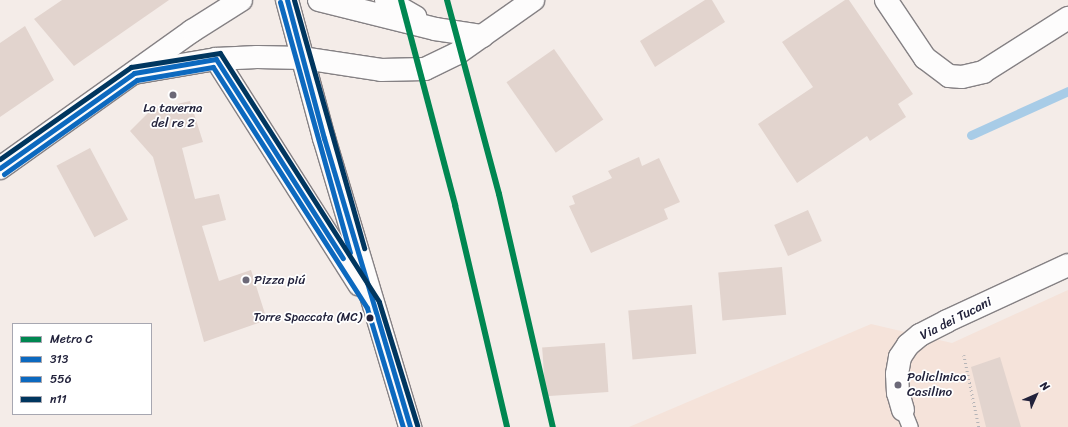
<!DOCTYPE html>
<meta charset="utf-8">
<style>
body{margin:0}
#map{position:relative;width:1068px;height:427px;overflow:hidden;background:#f4ece8;font-family:Sriracha,sans-serif}
div>[style]{position:absolute}
.built>*{inset:0;background:#f5e3da}
.stream>*{height:9px;margin:-4.5px;padding:0 4.5px;transform-origin:4.5px;border-radius:4.5px;background:#a8cce7}
.building>*{inset:0;background:#e2d4ce;transform-origin:0 0}
.path>*{height:2.5px;margin-top:-1.25px;transform-origin:0;background:repeating-linear-gradient(90deg,#b5b4b7 0 1px,transparent 0 4px)}
.roads{filter:drop-shadow(1px 0 #858184) drop-shadow(-1px 0 #858184) drop-shadow(0 1px #858184) drop-shadow(0 -1px #858184)}
.lane>*{height:15px;margin:-7.5px;padding:0 7.5px;transform-origin:7.5px;border-radius:7.5px;background:#fdfcfc}
.street>*{height:22px;margin:-11px;padding:0 11px;transform-origin:11px;border-radius:11px;background:#fdfcfc}
.secondary>*{height:22px;margin:-11px;padding:0 11px;transform-origin:11px;border-radius:11px;background:#fdfcfc}
.bus-1>*{height:5px;margin:-2.5px;padding:0 2.5px;transform-origin:2.5px;border-radius:2.5px;background:#0c69bf}
.bus-2>*{height:5px;margin:-2.5px;padding:0 2.5px;transform-origin:2.5px;border-radius:2.5px;background:#0c69bf}
.bus-3>*{height:5px;margin:-2.5px;padding:0 2.5px;transform-origin:2.5px;border-radius:2.5px;background:#00365f}
.metro-1>*{height:6px;margin:-3px;padding:0 3px;transform-origin:3px;border-radius:3px;background:#008751}
.dots>*{width:11px;height:11px;translate:-50% -50%;box-sizing:border-box;border:2px solid #fff;border-radius:50%}
span{translate:-50% -50%;white-space:nowrap;text-align:center;line-height:1.15;-webkit-text-stroke:3.5px #fff;paint-order:stroke}
.bus-label{font-size:12px;color:#22223b}
.right{translate:-100% -50%;text-align:right}
.poi-label{font-size:13px;color:#22223b}
.left{translate:0 -50%;text-align:left}
.street-label{font-size:13px;color:#22223b}
.legend{position:absolute;left:12px;top:323px;width:140px;height:92px;box-sizing:border-box;background:#fff;border:1px solid #a7a7b1;margin:0;padding:5px 7px;list-style:none;font-size:12px;color:#22223b}
.legend li{display:flex;align-items:center;gap:8px;height:20px}
.legend b{width:20px;border:1px solid #a7a7b1}
.north{position:absolute;left:1016px;top:375px;width:40px;height:40px;-webkit-text-stroke:3px #fff;paint-order:stroke;rotate:45deg;font-size:11px;font-weight:700;line-height:16px;text-align:center;color:#22223b}
.north::after{content:'';display:block;margin:auto;width:14px;height:18px;background:#22223b;clip-path:polygon(50% 0,100% 100%,50% 72%,0 100%)}
</style>
<div id="map">
<div class="built">
<div style="clip-path:polygon(1068px 290px,1068px 427px,629px 427px,871px 324px,952px 343px)"></div>
</div>
<div class="stream">
<div style="left:971px;top:135px;width:107px;rotate:-24.4deg"></div>
</div>
<div class="building">
<div style="clip-path:polygon(62px 0,169px 0,74px 66px,34px 19px)"></div>
<div style="clip-path:polygon(705px 0,712px 0,725px 22px,655px 67px,640px 41px)"></div>
<div style="clip-path:polygon(845px 0,849px 0,913px 94px,898px 104px,906px 117px,870px 141px,867px 136px,797px 183px,758px 124px,813px 87px,782px 42px)"></div>
<div style="clip-path:polygon(25px 26px,54px 80px,0 117px,0 43px)"></div>
<div style="left:554px;top:49px;width:86px;height:58px;rotate:55deg"></div>
<div style="clip-path:polygon(190px 101px,203px 142px,182px 148px,195px 199px,219px 194px,226px 220px,202px 226px,219px 281px,251px 270px,267px 320px,204px 342px,153px 157px,130px 131px,151px 110px)"></div>
<div style="left:90px;top:148px;width:81px;height:38px;rotate:62deg"></div>
<div style="clip-path:polygon(639px 157px,642px 166px,659px 158px,680px 202px,664px 209px,668px 219px,591px 253px,569px 206px,575px 204px,572px 196px,612px 178px,608px 171px)"></div>
<div style="left:808px;top:210px;width:34px;height:37px;rotate:66deg"></div>
<div style="left:782px;top:267px;width:48px;height:64px;rotate:85deg"></div>
<div style="left:692px;top:305px;width:49px;height:64px;rotate:85deg"></div>
<div style="left:605px;top:343px;width:49px;height:63px;rotate:86deg"></div>
<div style="clip-path:polygon(1000px 357px,1021px 427px,986px 427px,971px 367px)"></div>
</div>
<div class="path">
<div style="left:964px;top:355px;width:74px;rotate:78.2deg"></div>
</div>
<div class="roads">
<div class="lane">
<div style="left:903px;top:410px;width:18px;rotate:68deg"></div>
</div>
<div class="street">
<div style="left:886px;top:0;width:70px;rotate:56.1deg"></div>
<div style="left:925px;top:58px;width:30px;rotate:37deg"></div>
<div style="left:949px;top:76px;width:13px;rotate:4deg"></div>
<div style="left:962px;top:77px;width:22px;rotate:-13deg"></div>
<div style="left:983px;top:72px;width:101px;rotate:-32.4deg"></div>
<div style="left:903px;top:410px;width:18px;rotate:-106deg"></div>
<div style="left:898px;top:393px;width:19px;rotate:-93deg"></div>
<div style="left:897px;top:374px;width:17px;rotate:-80deg"></div>
<div style="left:900px;top:357px;width:14px;rotate:-56deg"></div>
<div style="left:908px;top:345px;width:16px;rotate:-40deg"></div>
<div style="left:920px;top:335px;width:30px;rotate:-27deg"></div>
<div style="left:947px;top:321px;width:133px;rotate:-24.8deg"></div>
</div>
<div class="secondary">
<div style="left:287px;top:0;width:143px;rotate:75deg"></div>
<div style="left:324px;top:138px;width:302px;rotate:73.4deg"></div>
<div style="left:319px;top:0;width:120px;rotate:14deg"></div>
<div style="left:435px;top:29px;width:48px;rotate:8.5deg"></div>
<div style="left:386px;top:0;width:34px;rotate:30deg"></div>
<div style="left:216px;top:59px;width:267px;rotate:57.6deg"></div>
<div style="left:134px;top:73px;width:83px;rotate:-9.7deg"></div>
<div style="left:216px;top:59px;width:41px;rotate:-2.8deg"></div>
<div style="left:257px;top:57px;width:46px;rotate:1.2deg"></div>
<div style="left:303px;top:58px;width:79px;rotate:8.7deg"></div>
<div style="left:381px;top:70px;width:44px;rotate:-1.3deg"></div>
<div style="left:425px;top:69px;width:37px;rotate:-26deg"></div>
<div style="left:458px;top:53px;width:92px;rotate:-35.2deg"></div>
<div style="left:0;top:168px;width:236px;rotate:-35.5deg"></div>
<div style="left:192px;top:31px;width:58px;rotate:-32.3deg"></div>
</div>
</div>
<div class="bus-1">
<div style="left:287px;top:0;width:143px;rotate:75deg"></div>
<div style="left:324px;top:138px;width:302px;rotate:73.4deg"></div>
<div style="left:216px;top:59px;width:236px;rotate:57.5deg"></div>
<div style="left:0;top:168px;width:164px;rotate:-35.3deg"></div>
<div style="left:134px;top:73px;width:83px;rotate:-9.7deg"></div>
</div>
<div class="bus-2">
<div style="left:280px;top:2px;width:260px;rotate:74.4deg"></div>
<div style="left:4px;top:174px;width:163px;rotate:-35.3deg"></div>
<div style="left:137px;top:80px;width:77px;rotate:-9.7deg"></div>
<div style="left:213px;top:67px;width:286px;rotate:57.4deg"></div>
<div style="left:367px;top:308px;width:124px;rotate:73.2deg"></div>
</div>
<div class="bus-3">
<div style="left:294px;top:0;width:258px;rotate:74.2deg"></div>
<div style="left:0;top:159px;width:160px;rotate:-35.1deg"></div>
<div style="left:131px;top:67px;width:90px;rotate:-8.9deg"></div>
<div style="left:220px;top:53px;width:295px;rotate:57.4deg"></div>
<div style="left:379px;top:302px;width:129px;rotate:72.8deg"></div>
</div>
<div class="metro-1">
<div style="left:401px;top:0;width:212px;rotate:75.2deg"></div>
<div style="left:455px;top:205px;width:228px;rotate:76.8deg"></div>
<div style="left:447px;top:0;width:201px;rotate:75deg"></div>
<div style="left:499px;top:194px;width:239px;rotate:77deg"></div>
</div>
<div class="dots">
<div style="left:173px;top:95px;background:#6c6978"></div>
<div style="left:246px;top:280px;background:#6c6978"></div>
<div style="left:370px;top:318px;background:#22223b"></div>
<div style="left:898px;top:385px;background:#6c6978"></div>
</div>
<div class="bus-label">
<span class="right" style="left:362px;top:318px">Torre Spaccata (MC)</span>
</div>
<div class="poi-label">
<span style="left:173px;top:116px">La taverna<br>del re 2</span>
<span class="left" style="left:254px;top:280px">Pizza piú</span>
<span class="left" style="left:907px;top:385px">Policlinico<br>Casilino</span>
</div>
<div class="street-label">
<span style="left:956px;top:319px;rotate:-27deg">Via dei Tucani</span>
</div>
<ul class="legend">
<li><b style="height:5px;background:#008751"></b>Metro C</li>
<li><b style="height:5px;background:#0c69bf"></b>313</li>
<li><b style="height:5px;background:#0c69bf"></b>556</li>
<li><b style="height:5px;background:#00365f"></b>n11</li>
</ul>
<div class="north">N</div>
</div>
